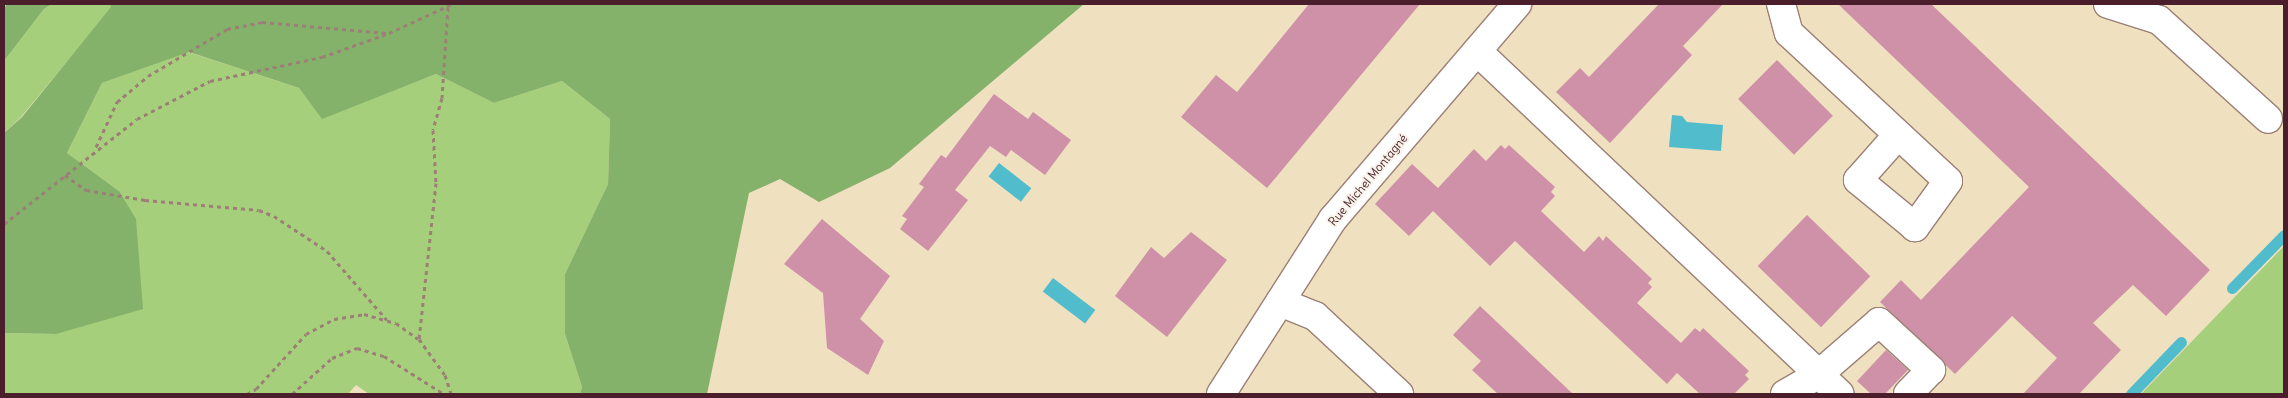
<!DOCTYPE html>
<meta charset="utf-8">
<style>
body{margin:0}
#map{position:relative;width:2288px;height:398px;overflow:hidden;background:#efe0c0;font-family:Delius,sans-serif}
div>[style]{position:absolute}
.green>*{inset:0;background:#a6cf7b}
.forest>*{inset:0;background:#84b26b}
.water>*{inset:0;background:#51bdcc;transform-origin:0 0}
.stream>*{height:11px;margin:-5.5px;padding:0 5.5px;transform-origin:5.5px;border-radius:5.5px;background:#51bdcc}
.building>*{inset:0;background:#ce91a8;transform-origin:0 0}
.path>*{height:3px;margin-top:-1.5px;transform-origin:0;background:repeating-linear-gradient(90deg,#9c8076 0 4px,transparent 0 8px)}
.roads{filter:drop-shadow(1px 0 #9c8076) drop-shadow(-1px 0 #9c8076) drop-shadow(0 1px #9c8076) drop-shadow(0 -1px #9c8076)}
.minor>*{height:28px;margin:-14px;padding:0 14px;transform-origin:14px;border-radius:14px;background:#fff}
span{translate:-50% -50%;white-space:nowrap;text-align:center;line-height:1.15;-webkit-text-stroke:4px #f7f3e8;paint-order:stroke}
.street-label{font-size:12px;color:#4a1f2b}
.frame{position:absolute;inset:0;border:5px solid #4a1f2b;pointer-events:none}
</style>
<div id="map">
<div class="green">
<div style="clip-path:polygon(52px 4px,110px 4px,112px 7px,21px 117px,4px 133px,4px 61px,44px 9px)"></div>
<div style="clip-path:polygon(188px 52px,299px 88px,322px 118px,436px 74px,494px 103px,562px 81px,610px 119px,608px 184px,565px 274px,565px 334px,582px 387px,580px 394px,369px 394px,356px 385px,348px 394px,4px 394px,4px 333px,56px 334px,119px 191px,67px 153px,102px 83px)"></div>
<div style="clip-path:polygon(2284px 246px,2284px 394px,2141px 394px)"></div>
</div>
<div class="forest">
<div style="clip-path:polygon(7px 4px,52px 4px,44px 9px,4px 61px,4px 8px)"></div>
<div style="clip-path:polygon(110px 4px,1084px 4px,890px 168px,819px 202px,780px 179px,749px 193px,707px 394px,580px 394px,582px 387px,565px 334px,565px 274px,608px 184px,610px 119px,562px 81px,494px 103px,436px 74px,322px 119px,299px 88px,189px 52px,102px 83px,67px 153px,119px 191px,136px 219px,143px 309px,56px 334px,4px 333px,4px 133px,22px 117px,111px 7px)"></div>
</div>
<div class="water">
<div style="clip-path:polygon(1672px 115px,1682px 116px,1687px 122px,1723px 125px,1721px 151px,1669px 147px)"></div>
<div style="left:999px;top:163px;width:41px;height:17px;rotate:38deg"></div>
<div style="left:1053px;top:278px;width:53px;height:17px;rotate:37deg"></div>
</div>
<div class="stream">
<div style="left:2232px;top:288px;width:74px;rotate:-45.5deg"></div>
<div style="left:2131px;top:394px;width:72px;rotate:-46.1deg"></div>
</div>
<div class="building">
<div style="clip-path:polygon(1309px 4px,1420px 4px,1267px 188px,1181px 117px,1216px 75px,1237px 92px)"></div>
<div style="clip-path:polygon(1659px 4px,1723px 4px,1683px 46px,1692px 55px,1610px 143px,1556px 92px,1580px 68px,1589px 77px)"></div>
<div style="clip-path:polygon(1838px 4px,1931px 4px,2210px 270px,2166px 316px,2133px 285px,2093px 323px,2121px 350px,2079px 394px,2023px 394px,2057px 358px,2012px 316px,1955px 374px,1880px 302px,1901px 280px,1921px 300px,2029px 187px)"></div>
<div style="left:1777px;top:60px;width:79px;height:55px;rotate:45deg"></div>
<div style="clip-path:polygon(994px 94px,1028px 119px,1033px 112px,1071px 140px,1045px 175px,1011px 150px,1006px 157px,990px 146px,955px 190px,968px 200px,928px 251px,900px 229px,907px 219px,902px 216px,924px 187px,919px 184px,941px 155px,946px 158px)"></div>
<div style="clip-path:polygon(1501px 145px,1505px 149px,1509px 145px,1555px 187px,1551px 192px,1555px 196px,1541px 211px,1584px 252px,1599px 236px,1603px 241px,1606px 236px,1652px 279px,1648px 283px,1652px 287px,1637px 303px,1681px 343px,1695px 328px,1700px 332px,1703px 328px,1749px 371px,1745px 375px,1749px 379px,1734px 394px,1700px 394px,1677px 373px,1667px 384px,1515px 241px,1490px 266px,1433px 211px,1409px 236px,1375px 204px,1412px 164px,1438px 188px,1474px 149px,1486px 161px)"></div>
<div style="left:1807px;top:215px;width:88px;height:71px;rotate:44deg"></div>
<div style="clip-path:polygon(822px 219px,890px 276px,860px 319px,884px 341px,868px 375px,827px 348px,823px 293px,784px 264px)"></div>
<div style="clip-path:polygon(1191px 232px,1227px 260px,1167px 337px,1115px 296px,1151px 247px,1164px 258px)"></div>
<div style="clip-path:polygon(1480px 306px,1573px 394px,1498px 394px,1472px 370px,1481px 361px,1453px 335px)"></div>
<div style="clip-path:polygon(1886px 350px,1908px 370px,1885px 394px,1871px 394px,1857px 381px)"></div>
</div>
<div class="path">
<div style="left:448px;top:7px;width:91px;rotate:93.8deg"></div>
<div style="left:442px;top:98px;width:33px;rotate:106deg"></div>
<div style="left:433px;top:130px;width:53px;rotate:86.8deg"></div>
<div style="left:436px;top:183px;width:157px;rotate:96.2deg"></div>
<div style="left:419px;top:339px;width:44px;rotate:54.2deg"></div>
<div style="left:445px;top:375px;width:20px;rotate:72deg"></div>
<div style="left:96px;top:147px;width:50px;rotate:-65deg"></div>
<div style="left:117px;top:102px;width:40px;rotate:-40deg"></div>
<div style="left:148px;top:76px;width:92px;rotate:-30.7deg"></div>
<div style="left:227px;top:29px;width:36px;rotate:-11deg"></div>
<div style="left:262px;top:22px;width:125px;rotate:5deg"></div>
<div style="left:65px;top:175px;width:26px;rotate:36deg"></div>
<div style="left:86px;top:190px;width:60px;rotate:9.6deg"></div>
<div style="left:145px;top:200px;width:114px;rotate:5deg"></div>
<div style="left:259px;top:210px;width:16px;rotate:22deg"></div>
<div style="left:274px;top:216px;width:64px;rotate:33.4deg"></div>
<div style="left:327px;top:251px;width:91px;rotate:49deg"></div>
<div style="left:4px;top:224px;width:169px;rotate:-38.3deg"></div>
<div style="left:137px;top:119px;width:82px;rotate:-27.5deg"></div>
<div style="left:210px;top:81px;width:115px;rotate:-12.1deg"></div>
<div style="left:322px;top:57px;width:71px;rotate:-19.7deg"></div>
<div style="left:389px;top:33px;width:69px;rotate:-24.7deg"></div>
<div style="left:247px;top:394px;width:10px;rotate:-29deg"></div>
<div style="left:256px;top:389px;width:74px;rotate:-47.7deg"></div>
<div style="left:306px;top:334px;width:32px;rotate:-28deg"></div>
<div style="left:334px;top:319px;width:30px;rotate:-9deg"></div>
<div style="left:364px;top:314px;width:33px;rotate:16deg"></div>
<div style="left:396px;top:323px;width:27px;rotate:36deg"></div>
<div style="left:292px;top:394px;width:54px;rotate:-42deg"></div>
<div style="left:332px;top:358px;width:27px;rotate:-22deg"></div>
<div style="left:357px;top:348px;width:28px;rotate:17deg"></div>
<div style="left:384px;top:356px;width:71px;rotate:32.3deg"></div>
</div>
<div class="roads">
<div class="minor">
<div style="left:1781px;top:4px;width:30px;rotate:75deg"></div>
<div style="left:1789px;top:33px;width:217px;rotate:42.9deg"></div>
<div style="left:1948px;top:181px;width:57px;rotate:125.7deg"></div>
<div style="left:1915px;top:227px;width:74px;rotate:-140.5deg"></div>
<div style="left:1858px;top:180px;width:59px;rotate:-48.4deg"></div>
<div style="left:2108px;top:4px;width:53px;rotate:17.4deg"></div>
<div style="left:2159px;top:20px;width:147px;rotate:42.2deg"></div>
<div style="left:1477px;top:51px;width:499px;rotate:43.4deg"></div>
<div style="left:1280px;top:302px;width:38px;rotate:22deg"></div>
<div style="left:1315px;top:316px;width:115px;rotate:42.9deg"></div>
<div style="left:1221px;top:394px;width:208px;rotate:-57.4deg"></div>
<div style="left:1333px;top:219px;width:283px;rotate:-49.4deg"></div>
<div style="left:1785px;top:394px;width:39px;rotate:-30deg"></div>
<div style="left:1819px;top:374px;width:79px;rotate:-40.9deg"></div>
<div style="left:1879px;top:322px;width:71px;rotate:42.7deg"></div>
<div style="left:1931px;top:370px;width:33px;rotate:134deg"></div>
</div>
</div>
<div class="street-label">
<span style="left:1368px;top:180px;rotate:-50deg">Rue Michel Montagné</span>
</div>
<div class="frame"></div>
</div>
